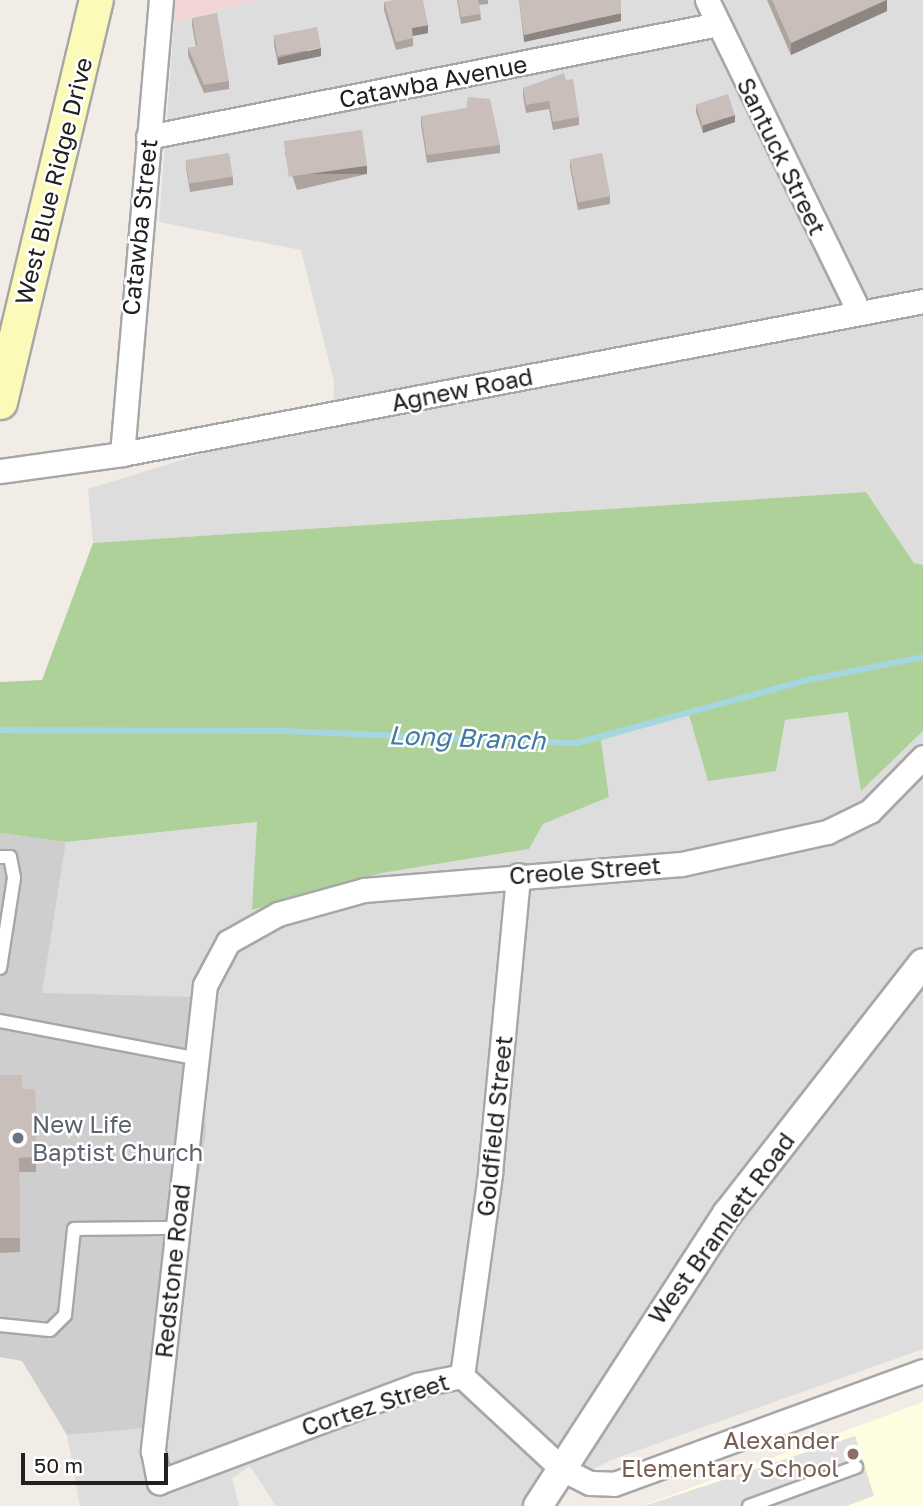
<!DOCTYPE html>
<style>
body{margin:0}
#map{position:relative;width:923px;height:1506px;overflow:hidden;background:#f1ece6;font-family:"Golos Text",sans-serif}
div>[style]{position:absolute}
.residential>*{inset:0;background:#dedddd}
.commercial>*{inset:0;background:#f2d4d6}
.education>*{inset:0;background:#fffde0}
.religious>*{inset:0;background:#cecece}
.forest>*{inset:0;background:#aed199}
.parking>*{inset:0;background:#e0e0e0}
.stream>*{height:6px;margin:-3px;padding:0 3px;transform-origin:3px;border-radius:3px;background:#a5d7e0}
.roads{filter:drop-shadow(2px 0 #a7a7a7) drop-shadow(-2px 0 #a7a7a7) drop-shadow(0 2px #a7a7a7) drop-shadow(0 -2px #a7a7a7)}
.service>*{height:12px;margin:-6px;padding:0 6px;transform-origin:6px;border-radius:6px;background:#fff}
.minor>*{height:23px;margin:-11.5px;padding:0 11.5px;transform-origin:11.5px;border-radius:11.5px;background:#fff}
.tertiary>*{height:28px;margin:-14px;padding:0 14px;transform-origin:14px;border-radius:14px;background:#fff}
.secondary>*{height:33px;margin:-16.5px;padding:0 16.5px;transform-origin:16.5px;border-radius:16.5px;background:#fcfab8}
.wall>*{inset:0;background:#ada39f}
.shaded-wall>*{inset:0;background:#8d8582;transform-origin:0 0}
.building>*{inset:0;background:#c9beb9;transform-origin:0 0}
.dots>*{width:19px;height:19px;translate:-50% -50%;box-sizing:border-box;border:4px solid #fff;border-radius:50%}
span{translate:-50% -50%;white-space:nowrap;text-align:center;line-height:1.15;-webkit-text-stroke:5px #fff;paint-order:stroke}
.street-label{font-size:24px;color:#202020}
.worship-label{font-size:24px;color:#5b616d}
.left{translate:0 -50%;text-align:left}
.education-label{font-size:24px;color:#785e54}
.right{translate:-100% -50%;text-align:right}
.water-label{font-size:26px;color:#427aa4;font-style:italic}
.scale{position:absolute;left:21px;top:1453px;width:147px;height:32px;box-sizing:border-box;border:4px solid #202020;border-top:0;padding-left:9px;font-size:21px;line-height:24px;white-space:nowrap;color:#202020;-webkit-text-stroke:5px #fff;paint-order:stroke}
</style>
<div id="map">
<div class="residential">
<div style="clip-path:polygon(258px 0,923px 0,923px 565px,914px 563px,866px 492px,93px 543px,88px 489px,333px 413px,334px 381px,301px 250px,159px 222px,174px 22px)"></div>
<div style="clip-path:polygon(849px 711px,861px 791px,923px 731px,923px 1349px,611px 1460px,523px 1506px,276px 1506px,250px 1466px,232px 1478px,239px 1506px,80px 1506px,67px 1435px,145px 1427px,42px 993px,66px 842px,257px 822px,253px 910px,382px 873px,529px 849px,543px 824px,609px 797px,601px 740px,690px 715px,708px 780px,785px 720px)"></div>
</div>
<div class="commercial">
<div style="clip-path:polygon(166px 0,258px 0,174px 22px)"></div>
</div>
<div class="education">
<div style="clip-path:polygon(923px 1402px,923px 1506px,642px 1506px)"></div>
</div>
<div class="religious">
<div style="clip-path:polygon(0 833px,66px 842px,42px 993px,195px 997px,206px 1132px,175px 1320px,145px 1428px,67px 1435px,22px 1361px,0 1357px)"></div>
</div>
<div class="forest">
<div style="clip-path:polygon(866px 492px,914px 563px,923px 565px,923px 731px,861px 791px,848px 712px,785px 720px,776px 771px,708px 781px,689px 715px,601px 740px,609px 797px,543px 824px,529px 849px,382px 873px,252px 910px,257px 822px,66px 842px,0 833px,0 682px,42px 680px,93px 543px)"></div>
</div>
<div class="parking">
<div style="clip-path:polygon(855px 1436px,874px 1496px,846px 1506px,644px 1506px)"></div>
</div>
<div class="stream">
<div style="left:0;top:730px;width:285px;rotate:0.2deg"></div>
<div style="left:285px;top:731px;width:292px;rotate:2.4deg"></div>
<div style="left:577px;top:743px;width:234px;rotate:-15.3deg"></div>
<div style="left:803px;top:681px;width:122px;rotate:-11.3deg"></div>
</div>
<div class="roads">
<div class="service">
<div style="left:0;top:857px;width:10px"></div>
<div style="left:10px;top:857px;width:21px;rotate:79deg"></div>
<div style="left:14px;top:878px;width:91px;rotate:98.8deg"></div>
<div style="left:0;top:1021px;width:203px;rotate:10.8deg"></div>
<div style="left:0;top:1325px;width:50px;rotate:5.7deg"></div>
<div style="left:50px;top:1330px;width:21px;rotate:-45deg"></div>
<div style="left:65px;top:1315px;width:86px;rotate:-84deg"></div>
<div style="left:74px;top:1229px;width:103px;rotate:-0.6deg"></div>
<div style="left:749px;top:1506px;width:114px;rotate:-20deg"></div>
</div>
<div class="minor">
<div style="left:707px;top:0;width:336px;rotate:64deg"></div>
<div style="left:854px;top:302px;width:11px;rotate:90deg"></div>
<div style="left:148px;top:137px;width:581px;rotate:-11.21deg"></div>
<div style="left:122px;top:454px;width:456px;rotate:-85.1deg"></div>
<div style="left:0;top:471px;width:123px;rotate:-7.9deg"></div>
<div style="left:122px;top:454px;width:815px;rotate:-10.81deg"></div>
<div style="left:923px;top:757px;width:76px;rotate:134.5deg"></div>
<div style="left:870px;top:811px;width:48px;rotate:154deg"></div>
<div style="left:827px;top:832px;width:149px;rotate:167.6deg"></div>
<div style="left:681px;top:864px;width:318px;rotate:175.3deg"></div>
<div style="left:364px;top:890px;width:89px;rotate:164.4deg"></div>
<div style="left:278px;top:914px;width:57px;rotate:150.8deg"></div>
<div style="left:228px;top:942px;width:49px;rotate:118.1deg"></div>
<div style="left:205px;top:985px;width:469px;rotate:96.4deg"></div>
<div style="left:153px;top:1451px;width:32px;rotate:79deg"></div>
<div style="left:159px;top:1482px;width:276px;rotate:-20.6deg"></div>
<div style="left:417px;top:1385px;width:46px;rotate:-11.3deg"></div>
<div style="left:462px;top:1376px;width:137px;rotate:42.9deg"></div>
<div style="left:562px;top:1469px;width:31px;rotate:27deg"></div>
<div style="left:590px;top:1483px;width:24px;rotate:2deg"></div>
<div style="left:614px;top:1484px;width:329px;rotate:-20.1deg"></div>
<div style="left:462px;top:1376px;width:205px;rotate:-82.1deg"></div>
<div style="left:490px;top:1173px;width:299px;rotate:-84.6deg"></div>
</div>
<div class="tertiary">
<div style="left:538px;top:1506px;width:348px;rotate:-57.1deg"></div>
<div style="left:727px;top:1214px;width:318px;rotate:-52deg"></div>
</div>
<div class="secondary">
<div style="left:0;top:402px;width:413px;rotate:-76.6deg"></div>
</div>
</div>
<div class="wall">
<div style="clip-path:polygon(457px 0,488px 0,488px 4px,479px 5px,481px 20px,461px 24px)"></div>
<div style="clip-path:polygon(519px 0,621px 21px,524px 42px)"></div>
<div style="clip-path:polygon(767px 0,887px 0,887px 11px,791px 55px)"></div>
<div style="clip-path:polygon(384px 2px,428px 33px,413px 36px,413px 46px,396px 50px,384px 10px)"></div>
<div style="clip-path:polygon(192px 18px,229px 81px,229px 89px,204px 93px,188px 56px,188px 48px,196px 47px,192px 25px)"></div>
<div style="clip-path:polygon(274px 37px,321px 56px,278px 65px,274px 44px)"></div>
<div style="clip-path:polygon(566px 80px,579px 117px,579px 125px,553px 130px,549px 109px,526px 113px,523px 96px,523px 88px)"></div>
<div style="clip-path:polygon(696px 105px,735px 122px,703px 133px,696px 112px)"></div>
<div style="clip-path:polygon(421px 116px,500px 145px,500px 153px,427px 163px,421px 124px)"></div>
<div style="clip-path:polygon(285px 147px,367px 174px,297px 190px,285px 154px)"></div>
<div style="clip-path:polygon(570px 159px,610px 196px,610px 204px,578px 210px,570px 167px)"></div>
<div style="clip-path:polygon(186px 160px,233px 177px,233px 185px,190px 192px,186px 168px)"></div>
<div style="clip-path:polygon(0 1075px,22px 1089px,35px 1089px,36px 1172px,19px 1172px,20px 1252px,0 1253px)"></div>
</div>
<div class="shaded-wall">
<div style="clip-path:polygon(887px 0,887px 11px,791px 55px,791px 43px)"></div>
<div style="clip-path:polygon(621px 13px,621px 21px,524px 42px,524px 35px)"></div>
<div style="clip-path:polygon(428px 25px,428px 33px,412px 36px,412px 28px)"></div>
<div style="clip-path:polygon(321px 48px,321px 56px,278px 65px,278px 58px)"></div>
<div style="clip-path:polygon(735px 115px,735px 122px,703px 133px,703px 125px)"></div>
<div style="left:367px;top:166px;width:8px;height:72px;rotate:90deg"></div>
</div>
<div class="building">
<div style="clip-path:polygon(394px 0,423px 0,428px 25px,412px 28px,413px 38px,396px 42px,384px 2px)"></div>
<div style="clip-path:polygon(458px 0,478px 0,481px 14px,461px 17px)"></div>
<div style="clip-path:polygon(519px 0,621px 0,621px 13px,524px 35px)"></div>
<div style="clip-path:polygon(772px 0,886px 0,791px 43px)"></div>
<div style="clip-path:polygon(217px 13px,229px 81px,204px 85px,188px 48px,197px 46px,192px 18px)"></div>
<div style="left:317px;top:27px;width:21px;height:44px;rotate:79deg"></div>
<div style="clip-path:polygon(564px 73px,566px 80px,573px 79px,579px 117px,553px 122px,549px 101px,526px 105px,523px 88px)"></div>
<div style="left:728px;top:94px;width:22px;height:34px;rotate:72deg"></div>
<div style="clip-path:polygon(468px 97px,490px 99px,500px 145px,427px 155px,421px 116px,466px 108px)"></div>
<div style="left:362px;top:130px;width:36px;height:79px;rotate:82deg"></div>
<div style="left:229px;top:153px;width:24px;height:44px;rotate:81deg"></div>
<div style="left:602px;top:153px;width:44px;height:33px;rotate:79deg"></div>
<div style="clip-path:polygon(0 1075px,22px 1075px,22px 1089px,35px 1089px,36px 1157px,19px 1158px,20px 1238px,0 1238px)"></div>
</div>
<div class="dots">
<div style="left:18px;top:1138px;background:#6b7280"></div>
<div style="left:853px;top:1454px;background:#8d6e63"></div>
</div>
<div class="street-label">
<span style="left:433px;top:81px;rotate:-11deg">Catawba Avenue</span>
<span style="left:782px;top:156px;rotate:64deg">Santuck Street</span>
<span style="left:53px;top:181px;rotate:-76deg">West Blue Ridge Drive</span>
<span style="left:139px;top:227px;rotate:-84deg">Catawba Street</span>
<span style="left:462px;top:389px;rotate:-11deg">Agnew Road</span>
<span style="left:585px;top:870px;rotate:-4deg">Creole Street</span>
<span style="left:494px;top:1126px;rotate:-84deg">Goldfield Street</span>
<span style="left:721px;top:1228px;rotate:-54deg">West Bramlett Road</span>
<span style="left:172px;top:1271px;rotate:-84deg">Redstone Road</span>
<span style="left:375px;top:1404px;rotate:-18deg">Cortez Street</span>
</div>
<div class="worship-label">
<span class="left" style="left:32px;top:1138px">New Life<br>Baptist Church</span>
</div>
<div class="education-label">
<span class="right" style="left:839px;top:1454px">Alexander<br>Elementary School</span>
</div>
<div class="water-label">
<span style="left:467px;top:738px;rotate:2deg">Long Branch</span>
</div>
<div class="scale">50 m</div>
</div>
